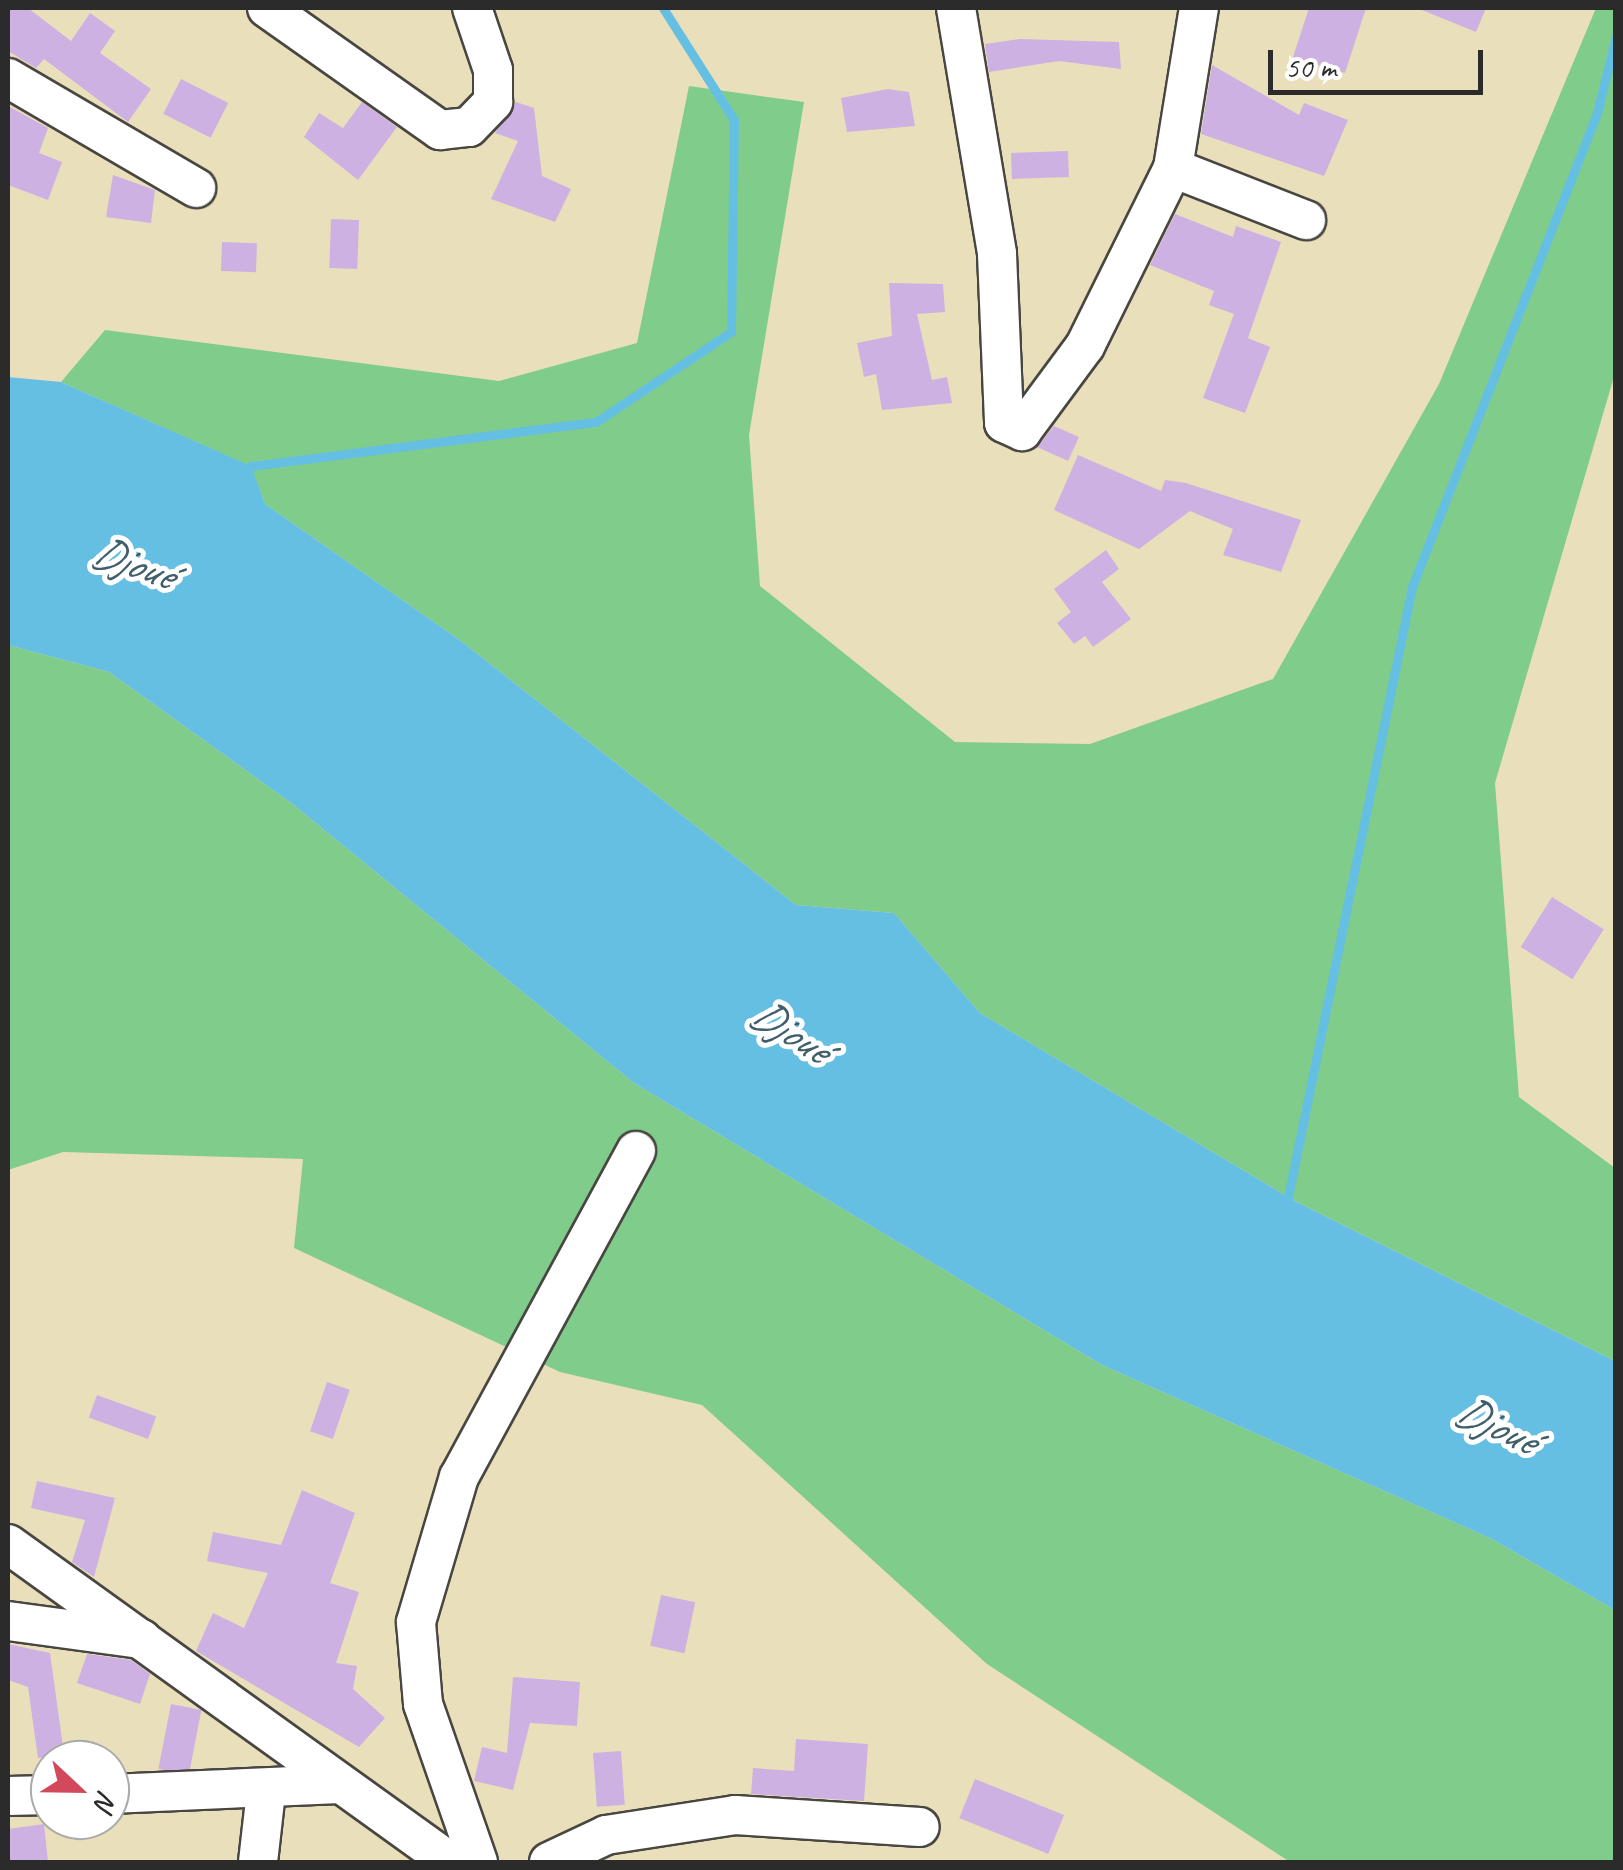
<!DOCTYPE html>
<meta charset="utf-8">
<style>
body{margin:0}
#map{position:relative;width:1623px;height:1870px;overflow:hidden;background:#eadfbb;font-family:Caveat,sans-serif}
div>[style]{position:absolute}
.green>*{inset:0;background:#80cc8b}
.water>*{inset:0;background:#65bfe3}
.stream>*{height:9px;margin:-4.5px;padding:0 4.5px;transform-origin:4.5px;border-radius:4.5px;background:#65bfe3}
.building>*{inset:0;background:#cdb1e2;transform-origin:0 0}
.roads{filter:drop-shadow(2px 0 #484641) drop-shadow(-2px 0 #484641) drop-shadow(0 2px #484641) drop-shadow(0 -2px #484641)}
.minor>*{height:38px;margin:-19px;padding:0 19px;transform-origin:19px;border-radius:19px;background:#fff}
span{translate:-50% -50%;white-space:nowrap;text-align:center;line-height:1.15;-webkit-text-stroke:10px #fff;paint-order:stroke}
.water-label{font-size:45px;color:#3f5f6b;font-style:italic}
.frame{position:absolute;inset:0;border:10px solid #2b2b2b;pointer-events:none}
.north{position:absolute;left:30px;top:1740px;width:100px;height:100px;box-sizing:border-box;background:#fff;border:2px solid #aaa;border-radius:50%;rotate:112deg;font-size:28px;font-weight:700;line-height:40px;text-align:center;color:#2b2b2b}
.north::after{content:'';display:block;margin:auto;width:35px;height:45px;background:#d1495b;clip-path:polygon(50% 0,100% 100%,50% 72%,0 100%)}
.scale{position:absolute;left:1268px;top:50px;width:215px;height:45px;box-sizing:border-box;border:5px solid #2b2b2b;border-top:0;padding-left:12px;font-size:30px;line-height:35px;white-space:nowrap;color:#2b2b2b;-webkit-text-stroke:8px #fff;paint-order:stroke}
</style>
<div id="map">
<div class="green">
<div style="clip-path:polygon(1596px 8px,1615px 8px,1615px 373px,1495px 783px,1519px 1097px,1615px 1168px,1615px 1361px,1293px 1200px,980px 1013px,894px 913px,796px 905px,461px 641px,265px 504px,250px 466px,61px 382px,105px 330px,499px 381px,637px 343px,689px 86px,804px 102px,749px 435px,760px 586px,955px 742px,1090px 744px,1273px 679px,1439px 384px)"></div>
<div style="clip-path:polygon(8px 645px,109px 672px,290px 802px,634px 1083px,1102px 1365px,1492px 1539px,1615px 1610px,1615px 1862px,1290px 1862px,987px 1664px,702px 1405px,560px 1372px,294px 1248px,303px 1159px,63px 1152px,8px 1170px)"></div>
</div>
<div class="water">
<div style="clip-path:polygon(8px 377px,61px 382px,251px 466px,265px 504px,461px 641px,796px 905px,894px 913px,980px 1013px,1293px 1200px,1615px 1361px,1615px 1610px,1492px 1539px,1102px 1365px,634px 1083px,290px 802px,109px 672px,8px 645px)"></div>
</div>
<div class="stream">
<div style="left:243px;top:476px;width:13px;rotate:-51deg"></div>
<div style="left:251px;top:466px;width:348px;rotate:-7.3deg"></div>
<div style="left:596px;top:422px;width:162px;rotate:-33.7deg"></div>
<div style="left:731px;top:332px;width:212px;rotate:-89.2deg"></div>
<div style="left:734px;top:120px;width:133px;rotate:-122.4deg"></div>
<div style="left:1286px;top:1207px;width:633px;rotate:-78.51deg"></div>
<div style="left:1412px;top:587px;width:509px;rotate:-68.68deg"></div>
<div style="left:1597px;top:113px;width:79px;rotate:-76.1deg"></div>
</div>
<div class="building">
<div style="clip-path:polygon(8px 8px,28px 8px,71px 41px,90px 13px,115px 31px,100px 53px,151px 89px,128px 122px,44px 59px,36px 68px,8px 51px)"></div>
<div style="clip-path:polygon(1309px 8px,1366px 8px,1345px 73px,1293px 57px)"></div>
<div style="clip-path:polygon(1417px 8px,1486px 8px,1476px 32px)"></div>
<div style="clip-path:polygon(1020px 39px,1119px 42px,1121px 69px,1059px 61px,989px 72px,985px 44px)"></div>
<div style="clip-path:polygon(1212px 65px,1299px 115px,1304px 103px,1348px 120px,1324px 176px,1201px 134px)"></div>
<div style="left:181px;top:79px;width:53px;height:39px;rotate:27deg"></div>
<div style="clip-path:polygon(888px 89px,909px 92px,915px 126px,847px 132px,841px 98px)"></div>
<div style="clip-path:polygon(362px 102px,397px 127px,358px 180px,304px 137px,319px 113px,343px 128px)"></div>
<div style="clip-path:polygon(516px 102px,534px 108px,542px 176px,571px 189px,555px 222px,491px 199px,518px 141px,495px 133px)"></div>
<div style="clip-path:polygon(8px 106px,48px 128px,39px 153px,62px 162px,48px 200px,8px 185px)"></div>
<div style="left:1068px;top:151px;width:26px;height:57px;rotate:88deg"></div>
<div style="clip-path:polygon(113px 175px,155px 190px,151px 223px,106px 217px)"></div>
<div style="clip-path:polygon(1175px 214px,1233px 237px,1236px 226px,1281px 242px,1248px 338px,1270px 347px,1245px 413px,1203px 398px,1234px 314px,1209px 305px,1214px 291px,1150px 265px)"></div>
<div style="left:331px;top:219px;width:28px;height:49px;rotate:2deg"></div>
<div style="left:222px;top:242px;width:35px;height:29px;rotate:2deg"></div>
<div style="clip-path:polygon(889px 283px,943px 284px,945px 312px,917px 314px,932px 380px,947px 377px,952px 403px,882px 410px,876px 374px,864px 377px,857px 343px,892px 336px)"></div>
<div style="clip-path:polygon(1054px 426px,1079px 437px,1068px 461px,1037px 447px)"></div>
<div style="clip-path:polygon(1078px 455px,1161px 491px,1165px 480px,1186px 483px,1301px 520px,1281px 572px,1223px 555px,1233px 529px,1190px 511px,1139px 549px,1054px 510px)"></div>
<div style="clip-path:polygon(1106px 550px,1119px 569px,1102px 582px,1131px 619px,1093px 647px,1085px 636px,1074px 644px,1057px 623px,1071px 612px,1054px 589px)"></div>
<div style="left:1552px;top:897px;width:61px;height:59px;rotate:32deg"></div>
<div style="left:327px;top:1382px;width:24px;height:52px;rotate:19deg"></div>
<div style="left:97px;top:1395px;width:63px;height:24px;rotate:20deg"></div>
<div style="clip-path:polygon(37px 1481px,115px 1498px,94px 1577px,72px 1562px,85px 1520px,31px 1508px)"></div>
<div style="clip-path:polygon(302px 1490px,355px 1513px,330px 1583px,359px 1592px,336px 1663px,357px 1666px,353px 1689px,385px 1718px,359px 1747px,196px 1651px,213px 1613px,244px 1628px,268px 1573px,207px 1561px,213px 1532px,281px 1545px)"></div>
<div style="left:661px;top:1595px;width:35px;height:52px;rotate:12deg"></div>
<div style="clip-path:polygon(8px 1644px,50px 1653px,64px 1754px,38px 1758px,28px 1687px,8px 1680px)"></div>
<div style="clip-path:polygon(87px 1654px,131px 1660px,150px 1674px,140px 1704px,77px 1683px)"></div>
<div style="clip-path:polygon(513px 1677px,580px 1682px,577px 1726px,530px 1723px,513px 1790px,474px 1781px,482px 1747px,507px 1753px)"></div>
<div style="left:171px;top:1704px;width:31px;height:66px;rotate:11deg"></div>
<div style="clip-path:polygon(796px 1739px,868px 1744px,864px 1801px,751px 1794px,753px 1768px,794px 1771px)"></div>
<div style="left:621px;top:1751px;width:54px;height:28px;rotate:86deg"></div>
<div style="left:975px;top:1779px;width:96px;height:42px;rotate:22deg"></div>
<div style="clip-path:polygon(44px 1824px,48px 1862px,8px 1862px,8px 1829px)"></div>
</div>
<div class="roads">
<div class="minor">
<div style="left:267px;top:8px;width:212px;rotate:35.2deg"></div>
<div style="left:440px;top:130px;width:29px;rotate:-6deg"></div>
<div style="left:469px;top:127px;width:35px;rotate:-46deg"></div>
<div style="left:493px;top:102px;width:32px;rotate:-90deg"></div>
<div style="left:493px;top:70px;width:65px;rotate:-108.7deg"></div>
<div style="left:956px;top:8px;width:249px;rotate:80.5deg"></div>
<div style="left:997px;top:254px;width:169px;rotate:87.6deg"></div>
<div style="left:1004px;top:423px;width:20px;rotate:24deg"></div>
<div style="left:1022px;top:431px;width:106px;rotate:-53.5deg"></div>
<div style="left:1085px;top:346px;width:199px;rotate:-63.7deg"></div>
<div style="left:1173px;top:168px;width:162px;rotate:-80.8deg"></div>
<div style="left:8px;top:78px;width:218px;rotate:30.3deg"></div>
<div style="left:1173px;top:168px;width:143px;rotate:21.4deg"></div>
<div style="left:8px;top:1544px;width:545px;rotate:35.73deg"></div>
<div style="left:8px;top:1621px;width:135px;rotate:7.7deg"></div>
<div style="left:110px;top:1794px;width:230px;rotate:-2.5deg"></div>
<div style="left:8px;top:1796px;width:42px;rotate:-1.4deg"></div>
<div style="left:258px;top:1862px;width:70px;rotate:-83.5deg"></div>
<div style="left:478px;top:1862px;width:167px;rotate:-109.2deg"></div>
<div style="left:423px;top:1704px;width:82px;rotate:-94.9deg"></div>
<div style="left:416px;top:1622px;width:151px;rotate:-73.5deg"></div>
<div style="left:459px;top:1477px;width:371px;rotate:-61.5deg"></div>
<div style="left:549px;top:1862px;width:63px;rotate:-25.3deg"></div>
<div style="left:606px;top:1835px;width:131px;rotate:-8.8deg"></div>
<div style="left:735px;top:1815px;width:185px;rotate:3.7deg"></div>
</div>
</div>
<div class="water-label">
<span style="left:133px;top:563px;rotate:19deg">Djoué</span>
<span style="left:790px;top:1031px;rotate:32deg">Djoué</span>
<span style="left:1496px;top:1425px;rotate:25deg">Djoué</span>
</div>
<div class="frame"></div>
<div class="north">N</div>
<div class="scale">50 m</div>
</div>
